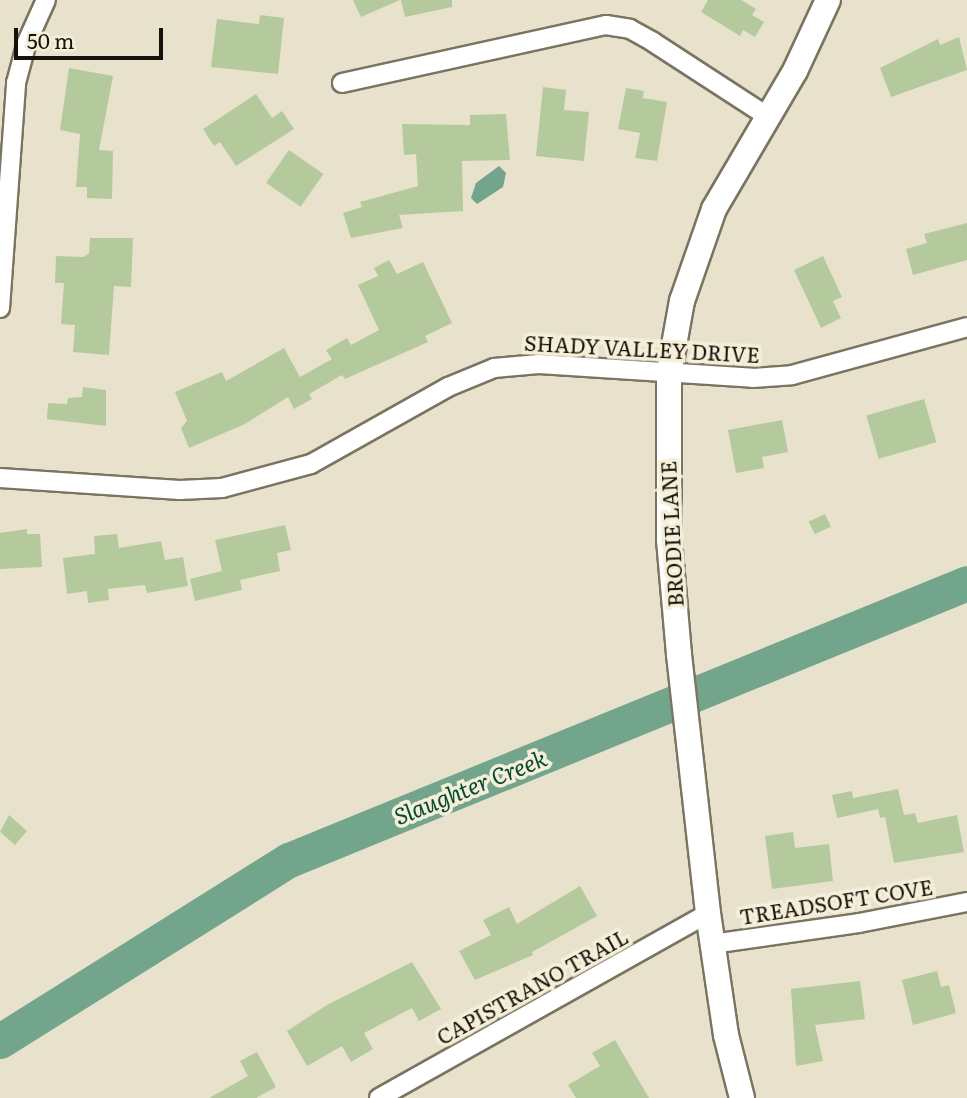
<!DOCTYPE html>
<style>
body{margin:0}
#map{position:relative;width:967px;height:1098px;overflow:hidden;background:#e8e2cd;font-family:Literata,serif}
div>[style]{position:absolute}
.water>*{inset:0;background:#72a58c}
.river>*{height:35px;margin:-17.5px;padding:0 17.5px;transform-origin:17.5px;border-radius:17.5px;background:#72a58c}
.building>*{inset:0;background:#b4ca9c;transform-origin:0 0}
.roads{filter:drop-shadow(2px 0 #7a7461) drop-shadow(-2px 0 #7a7461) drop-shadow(0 2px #7a7461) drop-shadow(0 -2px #7a7461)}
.street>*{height:18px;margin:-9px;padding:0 9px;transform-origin:9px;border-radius:9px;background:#fff}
.secondary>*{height:24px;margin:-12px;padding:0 12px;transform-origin:12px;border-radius:12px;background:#fff}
span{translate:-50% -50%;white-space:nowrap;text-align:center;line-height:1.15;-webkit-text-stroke:7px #f5efda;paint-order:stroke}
.street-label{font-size:21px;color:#14120a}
.water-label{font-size:23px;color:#034a31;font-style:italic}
.scale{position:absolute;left:14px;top:28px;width:149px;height:32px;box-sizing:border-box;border:4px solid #14120a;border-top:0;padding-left:9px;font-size:21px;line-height:24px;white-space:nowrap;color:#14120a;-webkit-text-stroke:5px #f5efda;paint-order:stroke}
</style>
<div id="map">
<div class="water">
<div style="clip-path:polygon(499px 166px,506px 173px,503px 187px,477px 204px,471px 198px,476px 183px)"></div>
</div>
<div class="river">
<div style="left:0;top:1041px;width:341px;rotate:-32.1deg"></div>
<div style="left:289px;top:860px;width:732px;rotate:-22.22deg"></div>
</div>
<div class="building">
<div style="clip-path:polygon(353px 0,400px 0,361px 17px)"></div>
<div style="clip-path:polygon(401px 0,452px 0,452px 7px,405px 17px)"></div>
<div style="clip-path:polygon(708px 0,741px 0,756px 9px,752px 15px,764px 22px,755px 37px,743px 30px,740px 36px,701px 12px)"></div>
<div style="clip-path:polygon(260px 15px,284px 18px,278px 74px,211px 67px,217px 19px,259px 24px)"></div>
<div style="clip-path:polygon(959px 37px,967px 70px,891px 97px,880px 68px,938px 39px,940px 45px)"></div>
<div style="clip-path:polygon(69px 68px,113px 76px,99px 150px,113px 151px,112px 199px,87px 198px,87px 187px,76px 187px,80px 134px,60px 130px)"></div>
<div style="clip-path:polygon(543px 87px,566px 90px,564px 110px,589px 112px,584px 161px,536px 156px)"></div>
<div style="clip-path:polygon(626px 88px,644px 91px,643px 98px,667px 102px,657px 161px,635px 158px,640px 133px,618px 129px)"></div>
<div style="clip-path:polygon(256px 94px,272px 118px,282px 111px,294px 129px,236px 166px,220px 142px,214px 146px,203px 129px)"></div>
<div style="clip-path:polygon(506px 114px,510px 160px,462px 161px,463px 211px,399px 215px,403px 228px,351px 238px,343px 213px,362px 207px,360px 202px,418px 186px,416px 154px,404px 155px,402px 124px,470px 125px,470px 115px)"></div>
<div style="left:289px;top:150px;width:42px;height:40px;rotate:35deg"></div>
<div style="clip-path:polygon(967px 223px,967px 260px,913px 275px,906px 249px,927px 243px,924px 234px)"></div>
<div style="clip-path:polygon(90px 238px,133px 238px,131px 287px,114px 286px,109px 355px,73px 352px,75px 325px,61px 324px,64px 283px,55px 283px,56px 256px,84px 257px,89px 253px)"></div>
<div style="clip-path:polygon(823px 256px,842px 297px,833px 301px,841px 318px,821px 328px,794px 270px)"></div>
<div style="clip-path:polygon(389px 260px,397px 274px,423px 262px,452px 323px,425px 336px,428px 342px,345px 379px,342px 375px,309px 394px,312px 399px,294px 409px,288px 397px,245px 424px,189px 448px,181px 428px,187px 421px,175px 392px,222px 372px,226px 381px,284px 348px,300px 377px,332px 359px,326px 350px,347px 338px,351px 345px,379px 330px,358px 285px,378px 276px,374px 268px)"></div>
<div style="clip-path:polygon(83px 387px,106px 390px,106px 426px,47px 419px,48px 403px,67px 404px,68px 398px,82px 397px)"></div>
<div style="left:924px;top:399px;width:45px;height:60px;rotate:74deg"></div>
<div style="clip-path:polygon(782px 420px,788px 452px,762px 457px,764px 468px,736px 473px,728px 430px)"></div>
<div style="left:825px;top:514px;width:14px;height:18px;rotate:65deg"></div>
<div style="clip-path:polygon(285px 525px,291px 550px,277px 553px,280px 571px,240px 580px,242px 590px,195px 601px,190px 579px,222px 571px,215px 540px)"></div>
<div style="clip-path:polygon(27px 529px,27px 534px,40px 534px,42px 567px,0 569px,0 533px)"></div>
<div style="clip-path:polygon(117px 534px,119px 548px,161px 541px,165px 560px,183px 557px,188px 586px,147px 593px,145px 585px,108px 589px,109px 600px,88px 603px,87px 591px,67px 594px,63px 558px,95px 554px,94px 536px)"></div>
<div style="clip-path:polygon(898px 789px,904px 815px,915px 813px,918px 823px,957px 815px,964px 852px,894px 863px,885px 817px,880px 818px,878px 809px,837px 818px,832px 795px,852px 791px,853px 798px)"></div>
<div style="clip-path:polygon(9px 815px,27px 831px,15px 845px,0 832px)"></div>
<div style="clip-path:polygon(793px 832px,795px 848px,829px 844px,833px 881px,772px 889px,765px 836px)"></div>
<div style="clip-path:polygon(580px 886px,597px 916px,532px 952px,533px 955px,475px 980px,459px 951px,491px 935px,483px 920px,509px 907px,517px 924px)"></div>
<div style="clip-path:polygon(412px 962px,441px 1009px,419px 1021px,412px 1008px,364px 1033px,373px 1049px,351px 1062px,342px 1046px,307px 1066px,287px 1031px,327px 1005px)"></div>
<div style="clip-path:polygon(937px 971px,941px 987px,949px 985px,956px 1013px,913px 1025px,902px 980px)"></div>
<div style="clip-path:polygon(860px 981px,865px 1019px,815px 1025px,823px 1061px,796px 1066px,791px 989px)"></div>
<div style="clip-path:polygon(615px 1040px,649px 1098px,576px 1098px,568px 1085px,600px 1066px,592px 1053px)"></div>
<div style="clip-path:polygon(257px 1052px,276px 1087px,256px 1098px,209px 1098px,248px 1076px,240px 1061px)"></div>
</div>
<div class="roads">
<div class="street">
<div style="left:342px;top:83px;width:270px;rotate:-12.4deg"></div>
<div style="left:606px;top:25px;width:24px;rotate:9deg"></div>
<div style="left:630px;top:29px;width:26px;rotate:29deg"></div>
<div style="left:653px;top:42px;width:136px;rotate:33deg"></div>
<div style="left:0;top:308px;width:226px;rotate:-85.9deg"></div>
<div style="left:16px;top:83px;width:42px;rotate:-75deg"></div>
<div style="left:27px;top:42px;width:46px;rotate:-65.7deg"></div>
<div style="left:0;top:478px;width:180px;rotate:3.8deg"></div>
<div style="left:180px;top:490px;width:42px;rotate:-2.7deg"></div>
<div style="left:222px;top:488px;width:92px;rotate:-15.1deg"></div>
<div style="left:311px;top:464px;width:157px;rotate:-29.3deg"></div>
<div style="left:448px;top:387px;width:50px;rotate:-22.4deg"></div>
<div style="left:494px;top:368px;width:45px;rotate:-5.1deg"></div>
<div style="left:539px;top:364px;width:214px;rotate:3.7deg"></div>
<div style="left:753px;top:378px;width:39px;rotate:-4deg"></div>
<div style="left:792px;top:375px;width:181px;rotate:-15.3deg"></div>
<div style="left:712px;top:944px;width:148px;rotate:-8.1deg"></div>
<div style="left:859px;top:923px;width:110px;rotate:-11deg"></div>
<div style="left:379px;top:1098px;width:377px;rotate:-29.3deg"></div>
</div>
<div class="secondary">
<div style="left:742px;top:1098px;width:65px;rotate:-104.3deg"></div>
<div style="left:726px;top:1035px;width:123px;rotate:-98.4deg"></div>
<div style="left:708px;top:913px;width:261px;rotate:-96.4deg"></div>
<div style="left:679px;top:654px;width:115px;rotate:-95deg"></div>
<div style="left:669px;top:539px;width:166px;rotate:-90deg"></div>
<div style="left:669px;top:373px;width:73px;rotate:-79.8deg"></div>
<div style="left:682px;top:301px;width:97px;rotate:-70.8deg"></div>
<div style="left:714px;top:209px;width:160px;rotate:-59.6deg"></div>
<div style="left:795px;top:71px;width:78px;rotate:-65.1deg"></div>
</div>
</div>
<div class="street-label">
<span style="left:642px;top:348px;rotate:3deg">SHADY VALLEY DRIVE</span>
<span style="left:671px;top:534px;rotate:-93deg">BRODIE LANE</span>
<span style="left:836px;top:901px;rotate:-9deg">TREADSOFT COVE</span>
<span style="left:532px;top:986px;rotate:-29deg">CAPISTRANO TRAIL</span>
</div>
<div class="water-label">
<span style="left:470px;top:786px;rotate:-22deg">Slaughter Creek</span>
</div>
<div class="scale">50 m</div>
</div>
